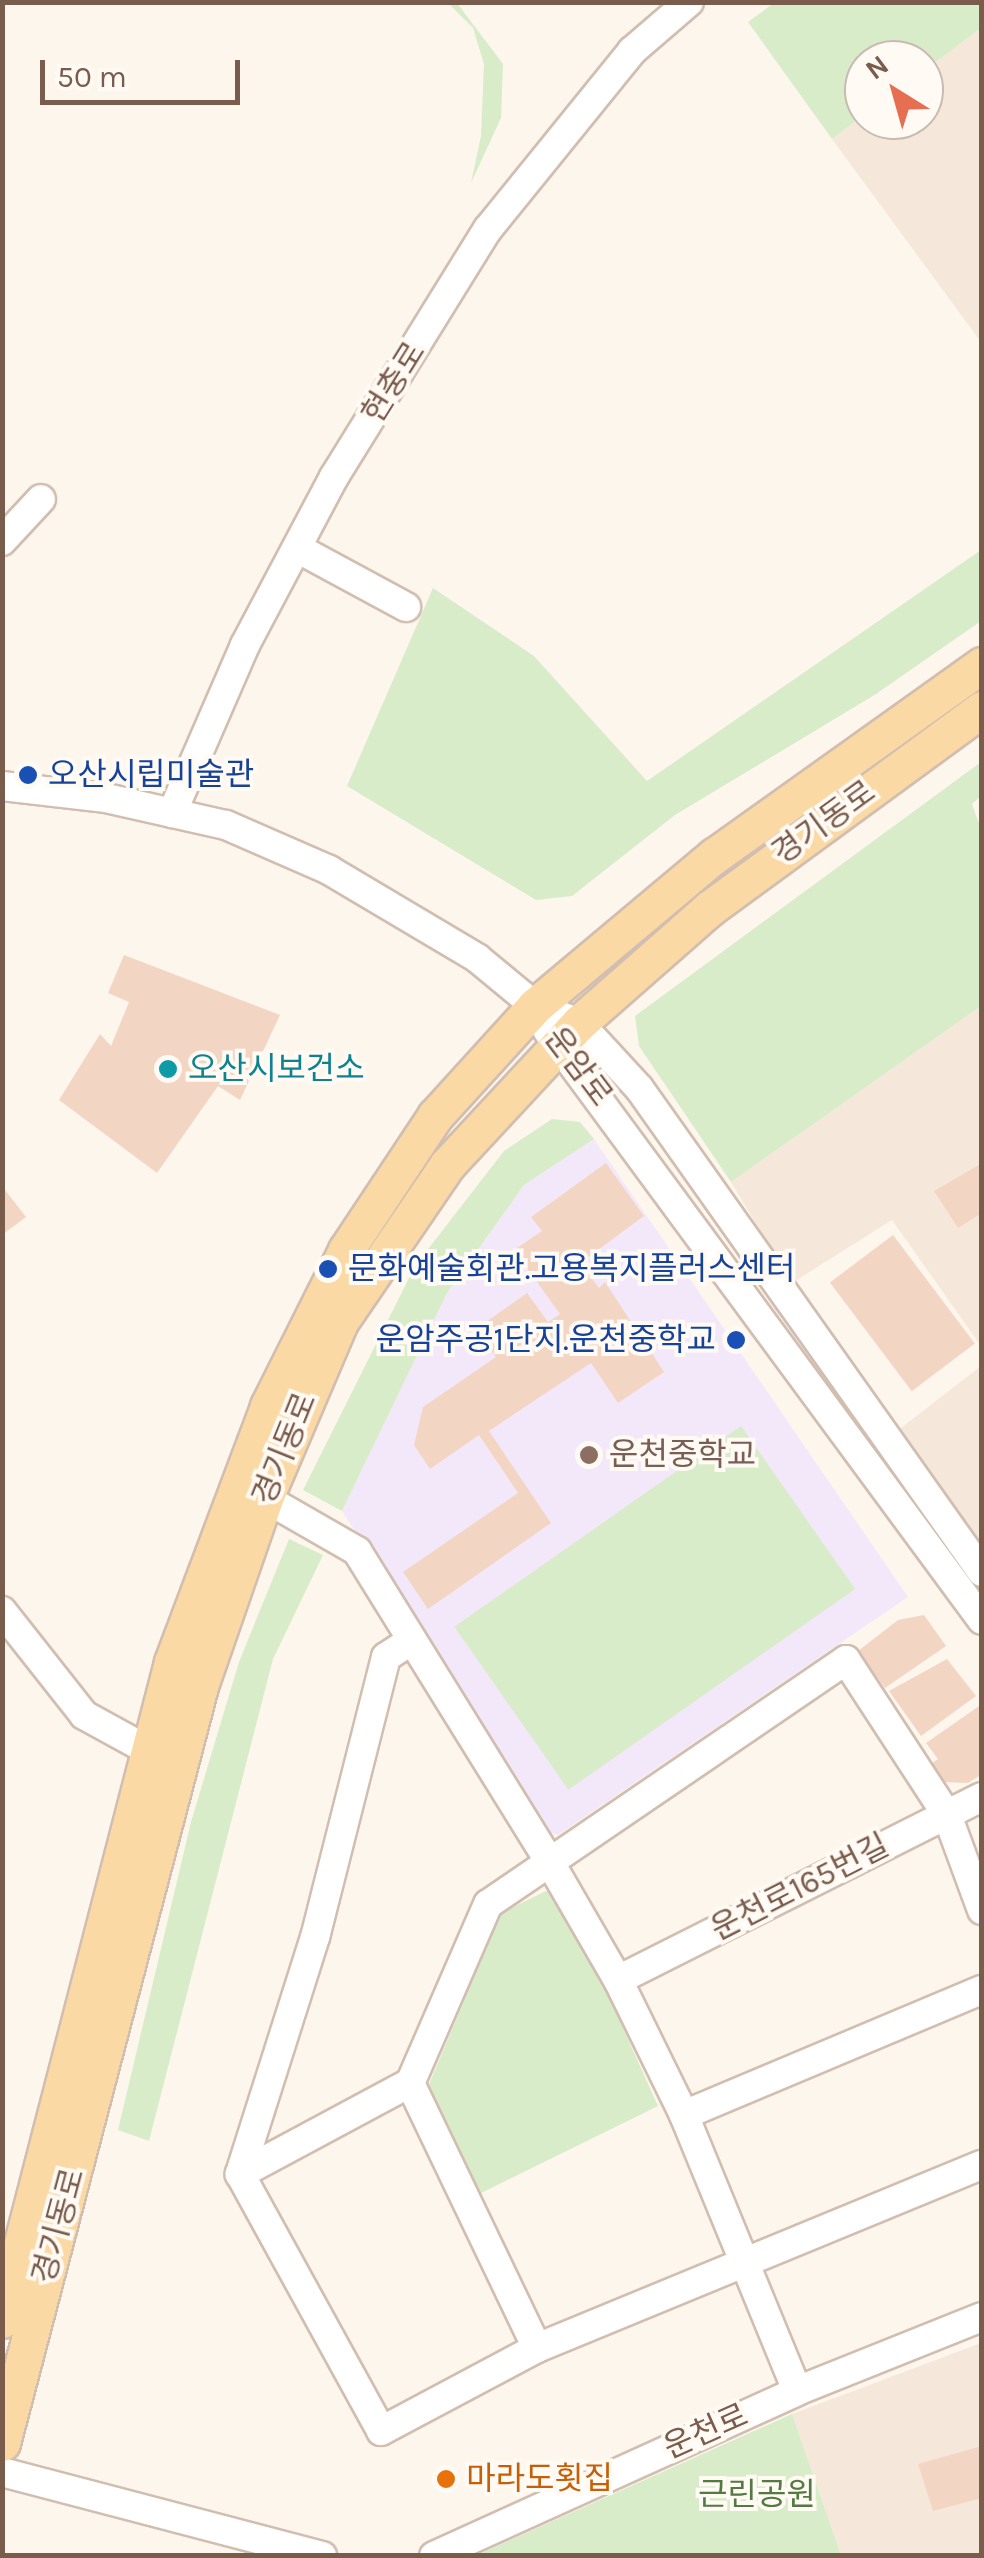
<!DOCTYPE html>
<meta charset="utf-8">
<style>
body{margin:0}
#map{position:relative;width:984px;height:2558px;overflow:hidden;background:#fdf6ec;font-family:Karla,"Noto Sans KR",sans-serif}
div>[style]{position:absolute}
.residential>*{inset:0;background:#f5e8da}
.education>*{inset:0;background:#f3e8fa}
.green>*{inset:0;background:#d8ecc9;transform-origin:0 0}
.building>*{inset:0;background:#f3d5c3;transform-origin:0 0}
.roads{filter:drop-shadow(2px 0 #d1beb0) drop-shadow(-2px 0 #d1beb0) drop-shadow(0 2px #d1beb0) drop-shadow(0 -2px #d1beb0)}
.minor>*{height:28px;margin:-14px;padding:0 14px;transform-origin:14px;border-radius:14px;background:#fff}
.major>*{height:35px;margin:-17.5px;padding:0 17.5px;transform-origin:17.5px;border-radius:17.5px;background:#fbd9a5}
.dots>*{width:28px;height:28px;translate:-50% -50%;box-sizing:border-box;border:5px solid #fffaf3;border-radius:50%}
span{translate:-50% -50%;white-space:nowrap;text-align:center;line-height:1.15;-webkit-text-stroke:8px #fffaf3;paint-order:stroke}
.street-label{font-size:32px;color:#7a5c4d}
.transit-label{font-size:32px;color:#164399}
.left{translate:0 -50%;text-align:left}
.right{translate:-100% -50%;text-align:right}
.culture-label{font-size:32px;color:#0d838f}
.education-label{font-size:32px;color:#785e54}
.food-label{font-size:32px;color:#c56008}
.park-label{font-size:32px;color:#537a41}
.frame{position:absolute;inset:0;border:5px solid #7a5c4d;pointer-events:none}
.north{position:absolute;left:844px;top:40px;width:100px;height:100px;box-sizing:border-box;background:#fffaf3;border:2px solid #cabbb1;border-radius:50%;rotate:323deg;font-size:28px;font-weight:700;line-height:40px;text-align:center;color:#7a5c4d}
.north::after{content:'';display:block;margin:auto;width:35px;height:45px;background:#e76f51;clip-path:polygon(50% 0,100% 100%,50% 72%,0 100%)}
.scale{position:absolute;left:40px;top:60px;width:200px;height:45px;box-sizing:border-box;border:5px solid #7a5c4d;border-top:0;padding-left:12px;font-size:30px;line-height:35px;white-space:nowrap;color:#7a5c4d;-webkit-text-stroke:8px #fffaf3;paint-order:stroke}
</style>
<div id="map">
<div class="residential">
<div style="clip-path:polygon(981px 28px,981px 342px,832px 139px,864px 115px,924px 120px,924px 71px)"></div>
<div style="clip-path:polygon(981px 1006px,981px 1346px,892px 1220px,792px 1283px,731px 1182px)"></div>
<div style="clip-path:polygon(981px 1366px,981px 1549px,897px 1431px)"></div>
<div style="clip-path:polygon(981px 2343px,981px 2555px,841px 2555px,792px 2414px)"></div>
</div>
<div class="education">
<div style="clip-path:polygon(594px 1139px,908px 1597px,558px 1835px,548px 1832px,342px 1511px,447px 1293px,524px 1185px)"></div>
</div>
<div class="green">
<div style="clip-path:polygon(775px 2px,981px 3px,981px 28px,924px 71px,924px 60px,864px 60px,864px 115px,832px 139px,748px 22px)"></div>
<div style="clip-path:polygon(448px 3px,457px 3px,503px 64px,501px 118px,471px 183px,481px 136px,484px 64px,473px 28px)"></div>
<div style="clip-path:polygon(981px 550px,981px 621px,876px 694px,675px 815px,572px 896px,536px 900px,347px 786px,433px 588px,534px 656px,647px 781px)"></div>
<div style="clip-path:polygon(981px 762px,981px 796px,972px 804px,981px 829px,981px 1006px,731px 1182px,639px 1046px,635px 1016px)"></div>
<div style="clip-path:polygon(552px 1119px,580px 1122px,594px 1139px,524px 1185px,447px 1293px,342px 1511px,303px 1490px,415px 1266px,504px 1151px)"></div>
<div style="left:741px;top:1426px;width:199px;height:350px;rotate:55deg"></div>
<div style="clip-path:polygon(289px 1539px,323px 1555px,273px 1659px,149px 2141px,118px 2130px,191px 1822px,239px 1662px)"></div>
<div style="clip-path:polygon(546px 1891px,566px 1901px,658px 2106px,477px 2195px,424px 2096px,501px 1913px)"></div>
<div style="clip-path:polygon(792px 2414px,841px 2555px,477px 2555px)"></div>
</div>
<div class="building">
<div style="clip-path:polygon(124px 955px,280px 1015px,240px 1100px,218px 1086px,157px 1173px,59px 1100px,100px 1034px,111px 1046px,129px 1002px,108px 993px)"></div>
<div style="clip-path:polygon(606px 1163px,644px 1216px,580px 1263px,599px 1288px,605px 1282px,664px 1372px,618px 1403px,591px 1363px,489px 1431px,551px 1523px,428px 1609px,403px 1572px,518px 1493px,479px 1435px,430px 1469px,414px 1445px,423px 1407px,496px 1357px,476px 1329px,527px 1293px,548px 1322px,560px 1314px,514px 1250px,542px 1231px,531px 1217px)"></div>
<div style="clip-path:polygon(982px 1163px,982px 1213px,958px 1228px,934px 1191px)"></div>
<div style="clip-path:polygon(2px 1186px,26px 1217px,2px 1235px)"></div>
<div style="left:893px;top:1235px;width:136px;height:79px;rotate:53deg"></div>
<div style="clip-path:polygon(924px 1615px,946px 1646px,885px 1688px,858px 1651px,898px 1620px)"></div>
<div style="clip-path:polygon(947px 1659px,976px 1696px,921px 1736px,889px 1691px)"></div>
<div style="clip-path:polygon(982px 1704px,982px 1774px,968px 1783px,940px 1782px,928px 1766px,938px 1759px,926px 1743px)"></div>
<div style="clip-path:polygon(982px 2446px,982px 2498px,933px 2511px,918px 2464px)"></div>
</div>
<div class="roads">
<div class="minor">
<div style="left:2px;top:541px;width:57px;rotate:-47.1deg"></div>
<div style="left:297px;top:548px;width:124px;rotate:28.4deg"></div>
<div style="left:2px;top:786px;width:105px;rotate:6.6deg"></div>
<div style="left:106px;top:798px;width:123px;rotate:12.7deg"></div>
<div style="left:226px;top:825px;width:112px;rotate:23.6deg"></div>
<div style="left:329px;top:870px;width:172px;rotate:30.7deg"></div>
<div style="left:477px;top:958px;width:75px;rotate:39.6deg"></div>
<div style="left:535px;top:1006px;width:47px;rotate:21.1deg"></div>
<div style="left:579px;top:1023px;width:88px;rotate:47.3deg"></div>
<div style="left:639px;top:1088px;width:593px;rotate:54.68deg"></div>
<div style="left:172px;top:813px;width:183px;rotate:-66.5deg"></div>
<div style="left:245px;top:645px;width:190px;rotate:-62.1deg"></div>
<div style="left:334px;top:477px;width:292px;rotate:-58.2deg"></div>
<div style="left:488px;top:229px;width:229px;rotate:-51deg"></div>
<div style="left:632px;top:51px;width:75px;rotate:-40.7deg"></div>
<div style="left:547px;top:1030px;width:733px;rotate:53.6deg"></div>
<div style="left:265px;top:1498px;width:106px;rotate:29.9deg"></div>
<div style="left:357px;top:1551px;width:362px;rotate:58.2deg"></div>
<div style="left:548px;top:1859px;width:140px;rotate:60deg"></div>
<div style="left:618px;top:1980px;width:150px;rotate:63.9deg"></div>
<div style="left:684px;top:2115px;width:298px;rotate:67.7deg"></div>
<div style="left:2px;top:1611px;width:132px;rotate:51.7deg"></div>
<div style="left:84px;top:1715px;width:91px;rotate:28.8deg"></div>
<div style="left:412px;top:1640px;width:31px;rotate:147deg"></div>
<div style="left:386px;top:1657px;width:289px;rotate:104.2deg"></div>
<div style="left:315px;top:1937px;width:249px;rotate:107.6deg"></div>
<div style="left:240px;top:2174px;width:293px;rotate:61.2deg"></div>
<div style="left:381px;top:2431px;width:177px;rotate:-28deg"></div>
<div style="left:982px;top:1910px;width:101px;rotate:-110.2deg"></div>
<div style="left:947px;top:1815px;width:185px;rotate:-123.1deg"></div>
<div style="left:846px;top:1660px;width:433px;rotate:145.7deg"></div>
<div style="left:488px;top:1904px;width:195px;rotate:113.5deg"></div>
<div style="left:410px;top:2083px;width:294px;rotate:64.4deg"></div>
<div style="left:537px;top:2348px;width:481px;rotate:-22.4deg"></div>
<div style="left:618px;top:1980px;width:407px;rotate:-26.7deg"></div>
<div style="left:684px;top:2115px;width:323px;rotate:-22.8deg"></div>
<div style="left:240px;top:2174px;width:193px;rotate:-28.2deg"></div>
<div style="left:2px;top:2472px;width:331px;rotate:14.7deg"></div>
<div style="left:434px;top:2556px;width:399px;rotate:-24.4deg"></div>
<div style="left:797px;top:2391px;width:199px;rotate:-21.8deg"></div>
</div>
<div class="major">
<div style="left:2px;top:2320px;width:680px;rotate:-75.51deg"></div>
<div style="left:172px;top:1662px;width:273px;rotate:-69.4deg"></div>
<div style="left:268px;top:1406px;width:174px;rotate:-63.4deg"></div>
<div style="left:346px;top:1250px;width:161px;rotate:-56.4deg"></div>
<div style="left:435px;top:1116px;width:149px;rotate:-47.7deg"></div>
<div style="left:535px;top:1006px;width:234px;rotate:-40deg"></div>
<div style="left:714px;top:856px;width:329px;rotate:-35.5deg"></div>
<div style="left:2px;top:2443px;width:782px;rotate:-75.34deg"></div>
<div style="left:200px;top:1686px;width:199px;rotate:-70.9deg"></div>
<div style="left:265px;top:1498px;width:191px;rotate:-66.9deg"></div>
<div style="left:340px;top:1322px;width:190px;rotate:-55.7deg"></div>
<div style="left:447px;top:1165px;width:194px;rotate:-47.1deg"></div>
<div style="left:579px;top:1023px;width:174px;rotate:-41.3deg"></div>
<div style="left:710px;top:908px;width:337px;rotate:-36.2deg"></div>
</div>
</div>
<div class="dots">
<div style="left:28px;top:775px;background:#1a4fb4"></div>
<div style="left:168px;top:1069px;background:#0f9aa8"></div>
<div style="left:328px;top:1269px;background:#1a4fb4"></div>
<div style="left:736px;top:1340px;background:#1a4fb4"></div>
<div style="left:589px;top:1455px;background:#8d6e63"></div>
<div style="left:446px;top:2479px;background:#e8710a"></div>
</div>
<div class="street-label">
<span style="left:394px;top:383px;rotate:-58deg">현충로</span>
<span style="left:824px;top:823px;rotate:-36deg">경기동로</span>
<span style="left:578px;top:1067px;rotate:53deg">운암로</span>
<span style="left:285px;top:1449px;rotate:-68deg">경기동로</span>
<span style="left:800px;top:1888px;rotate:-27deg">운천로165번길</span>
<span style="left:59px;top:2226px;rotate:-75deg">경기동로</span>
<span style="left:706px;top:2432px;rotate:-24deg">운천로</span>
</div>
<div class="transit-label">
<span class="left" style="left:48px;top:775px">오산시립미술관</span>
<span class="left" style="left:348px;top:1269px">문화예술회관.고용복지플러스센터</span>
<span class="right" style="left:716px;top:1340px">운암주공1단지.운천중학교</span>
</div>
<div class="culture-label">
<span class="left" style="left:188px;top:1069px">오산시보건소</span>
</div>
<div class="education-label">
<span class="left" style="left:609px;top:1455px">운천중학교</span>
</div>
<div class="food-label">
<span class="left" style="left:466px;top:2479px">마라도횟집</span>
</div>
<div class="park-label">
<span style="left:757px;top:2495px">근린공원</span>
</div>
<div class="frame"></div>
<div class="north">N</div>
<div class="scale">50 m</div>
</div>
